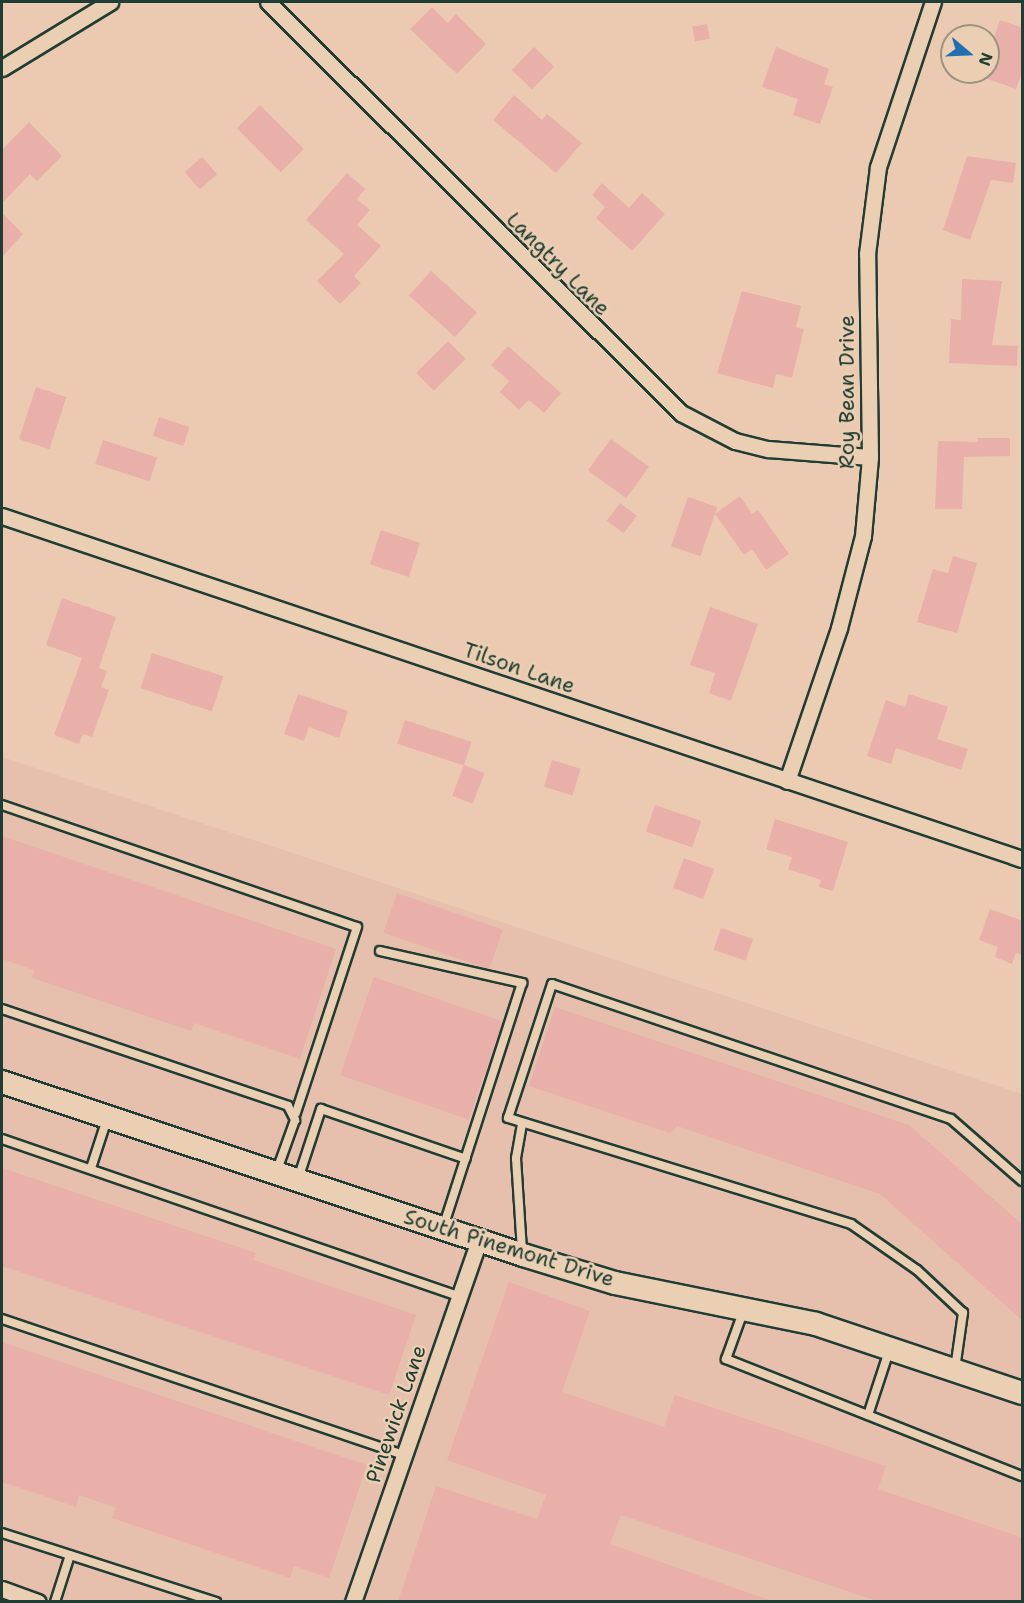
<!DOCTYPE html>
<style>
body{margin:0}
#map{position:relative;width:1024px;height:1603px;overflow:hidden;background:#eccab1;font-family:"Shantell Sans",sans-serif}
div>[style]{position:absolute}
.built>*{inset:0;background:#e7bfad}
.building>*{inset:0;background:#e8b0a9;transform-origin:0 0}
.roads{filter:drop-shadow(2px 0 #1f3d34) drop-shadow(-2px 0 #1f3d34) drop-shadow(0 2px #1f3d34) drop-shadow(0 -2px #1f3d34)}
.lane>*{height:8px;margin:-4px;padding:0 4px;transform-origin:4px;border-radius:4px;background:#ebcfb2}
.street>*{height:15px;margin:-7.5px;padding:0 7.5px;transform-origin:7.5px;border-radius:7.5px;background:#ebcfb2}
.secondary>*{height:22px;margin:-11px;padding:0 11px;transform-origin:11px;border-radius:11px;background:#ebcfb2}
span{translate:-50% -50%;white-space:nowrap;text-align:center;line-height:1.15;-webkit-text-stroke:5px #ebcfb2;paint-order:stroke}
.street-label{font-size:21px;color:#1f3d34}
.frame{position:absolute;inset:0;border:3px solid #1f3d34;pointer-events:none}
.north{position:absolute;left:940px;top:24px;width:60px;height:60px;box-sizing:border-box;background:#ebcfb2;border:2px solid #999580;border-radius:50%;rotate:109deg;font-size:16px;font-weight:700;line-height:24px;text-align:center;color:#1f3d34}
.north::after{content:'';display:block;margin:auto;width:21px;height:27px;background:#1f6fb2;clip-path:polygon(50% 0,100% 100%,50% 72%,0 100%)}
</style>
<div id="map">
<div class="built">
<div style="clip-path:polygon(2px 757px,1022px 1094px,1022px 1601px,2px 1602px)"></div>
</div>
<div class="building">
<div style="clip-path:polygon(432px 7px,448px 23px,456px 14px,486px 44px,457px 74px,410px 29px)"></div>
<div style="clip-path:polygon(1000px 20px,1023px 28px,1023px 69px,1016px 89px,988px 79px,988px 55px)"></div>
<div style="left:707px;top:24px;width:15px;height:15px;rotate:79deg"></div>
<div style="left:534px;top:47px;width:28px;height:32px;rotate:44deg"></div>
<div style="clip-path:polygon(776px 47px,829px 69px,824px 84px,833px 87px,820px 124px,793px 115px,798px 99px,762px 87px)"></div>
<div style="clip-path:polygon(514px 95px,542px 120px,547px 114px,582px 143px,556px 173px,493px 120px)"></div>
<div style="left:260px;top:105px;width:62px;height:33px;rotate:45deg"></div>
<div style="clip-path:polygon(29px 122px,62px 156px,37px 181px,30px 174px,2px 203px,2px 150px)"></div>
<div style="clip-path:polygon(967px 156px,1016px 163px,1013px 183px,991px 180px,970px 240px,943px 230px)"></div>
<div style="left:202px;top:157px;width:23px;height:23px;rotate:49deg"></div>
<div style="clip-path:polygon(347px 173px,365px 189px,357px 199px,370px 210px,357px 225px,381px 246px,354px 276px,361px 283px,340px 304px,317px 281px,344px 254px,306px 220px)"></div>
<div style="clip-path:polygon(602px 183px,629px 208px,642px 193px,665px 214px,632px 251px,596px 218px,605px 207px,592px 195px)"></div>
<div style="clip-path:polygon(2px 213px,23px 234px,2px 257px)"></div>
<div style="left:431px;top:271px;width:62px;height:33px;rotate:42deg"></div>
<div style="clip-path:polygon(962px 279px,1002px 281px,992px 345px,1018px 346px,1017px 366px,949px 363px,951px 319px,961px 320px)"></div>
<div style="clip-path:polygon(742px 291px,801px 306px,796px 327px,804px 329px,792px 378px,776px 374px,773px 388px,717px 373px)"></div>
<div style="left:448px;top:341px;width:25px;height:45px;rotate:45deg"></div>
<div style="clip-path:polygon(508px 346px,561px 393px,544px 413px,529px 400px,519px 410px,500px 392px,509px 381px,491px 365px)"></div>
<div style="left:36px;top:387px;width:32px;height:55px;rotate:18deg"></div>
<div style="left:159px;top:417px;width:32px;height:20px;rotate:18deg"></div>
<div style="clip-path:polygon(978px 438px,1010px 438px,1010px 456px,964px 457px,962px 509px,935px 509px,938px 441px,978px 442px)"></div>
<div style="left:611px;top:439px;width:47px;height:39px;rotate:36deg"></div>
<div style="left:103px;top:440px;width:57px;height:25px;rotate:18deg"></div>
<div style="clip-path:polygon(740px 496px,752px 514px,758px 510px,789px 554px,766px 570px,752px 549px,744px 555px,715px 514px)"></div>
<div style="left:688px;top:497px;width:31px;height:52px;rotate:19deg"></div>
<div style="left:620px;top:503px;width:21px;height:22px;rotate:37deg"></div>
<div style="left:381px;top:530px;width:41px;height:36px;rotate:18deg"></div>
<div style="clip-path:polygon(953px 556px,977px 563px,957px 633px,917px 622px,933px 569px,948px 573px)"></div>
<div style="clip-path:polygon(62px 598px,116px 617px,99px 668px,107px 671px,101px 687px,109px 690px,92px 737px,83px 734px,79px 744px,54px 735px,82px 658px,46px 645px)"></div>
<div style="clip-path:polygon(710px 607px,758px 624px,731px 701px,709px 693px,715px 673px,690px 665px)"></div>
<div style="left:152px;top:653px;width:75px;height:37px;rotate:18deg"></div>
<div style="clip-path:polygon(298px 694px,348px 711px,339px 738px,309px 727px,304px 741px,284px 734px)"></div>
<div style="clip-path:polygon(909px 694px,948px 707px,937px 739px,968px 749px,961px 770px,896px 748px,891px 764px,867px 756px,886px 700px,905px 707px)"></div>
<div style="left:405px;top:720px;width:70px;height:25px;rotate:18deg"></div>
<div style="left:552px;top:760px;width:30px;height:28px;rotate:17deg"></div>
<div style="left:464px;top:765px;width:22px;height:33px;rotate:21deg"></div>
<div style="left:655px;top:805px;width:49px;height:28px;rotate:19deg"></div>
<div style="clip-path:polygon(775px 819px,848px 842px,833px 891px,819px 887px,821px 880px,788px 869px,792px 857px,766px 849px)"></div>
<div style="clip-path:polygon(2px 836px,336px 949px,300px 1059px,194px 1023px,191px 1031px,32px 978px,34px 970px,2px 959px)"></div>
<div style="left:684px;top:858px;width:32px;height:32px;rotate:20deg"></div>
<div style="left:397px;top:893px;width:112px;height:42px;rotate:19deg"></div>
<div style="clip-path:polygon(990px 909px,1023px 921px,1023px 955px,1016px 953px,1012px 964px,995px 957px,998px 947px,979px 940px)"></div>
<div style="left:721px;top:928px;width:34px;height:23px;rotate:19deg"></div>
<div style="left:374px;top:977px;width:136px;height:104px;rotate:19deg"></div>
<div style="clip-path:polygon(555px 1007px,909px 1125px,1023px 1225px,1023px 1321px,880px 1194px,677px 1126px,670px 1133px,529px 1086px)"></div>
<div style="clip-path:polygon(2px 1168px,256px 1253px,253px 1260px,416px 1315px,389px 1395px,2px 1266px)"></div>
<div style="clip-path:polygon(509px 1282px,590px 1311px,562px 1392px,664px 1427px,675px 1395px,886px 1466px,878px 1489px,1023px 1538px,1023px 1602px,879px 1602px,621px 1515px,610px 1544px,775px 1602px,398px 1602px,436px 1486px,537px 1519px,546px 1495px,447px 1460px)"></div>
<div style="clip-path:polygon(2px 1342px,367px 1465px,329px 1578px,294px 1566px,290px 1578px,112px 1518px,116px 1508px,79px 1495px,76px 1507px,2px 1482px)"></div>
</div>
<div class="roads">
<div class="lane">
<div style="left:2px;top:805px;width:375px;rotate:19deg"></div>
<div style="left:357px;top:927px;width:196px;rotate:108.2deg"></div>
<div style="left:380px;top:951px;width:146px;rotate:12.7deg"></div>
<div style="left:522px;top:983px;width:256px;rotate:107.9deg"></div>
<div style="left:2px;top:1009px;width:302px;rotate:18.7deg"></div>
<div style="left:288px;top:1106px;width:16px;rotate:63deg"></div>
<div style="left:295px;top:1120px;width:53px;rotate:109.8deg"></div>
<div style="left:522px;top:1124px;width:35px;rotate:100deg"></div>
<div style="left:516px;top:1158px;width:93px;rotate:86.3deg"></div>
<div style="left:2px;top:1139px;width:484px;rotate:19deg"></div>
<div style="left:91px;top:1168px;width:52px;rotate:-71.9deg"></div>
<div style="left:298px;top:1179px;width:74px;rotate:-71.8deg"></div>
<div style="left:321px;top:1109px;width:153px;rotate:19deg"></div>
<div style="left:743px;top:1312px;width:50px;rotate:109.9deg"></div>
<div style="left:726px;top:1359px;width:318px;rotate:21.6deg"></div>
<div style="left:2px;top:1319px;width:424px;rotate:18.7deg"></div>
<div style="left:955px;top:1369px;width:57px;rotate:-81.9deg"></div>
<div style="left:963px;top:1313px;width:63px;rotate:-136.9deg"></div>
<div style="left:917px;top:1270px;width:80px;rotate:-145.1deg"></div>
<div style="left:851px;top:1224px;width:359px;rotate:-162.8deg"></div>
<div style="left:508px;top:1118px;width:141px;rotate:-71.8deg"></div>
<div style="left:552px;top:984px;width:421px;rotate:18.7deg"></div>
<div style="left:951px;top:1119px;width:94px;rotate:41.1deg"></div>
<div style="left:868px;top:1415px;width:67px;rotate:-71.8deg"></div>
<div style="left:2px;top:1533px;width:225px;rotate:17.9deg"></div>
<div style="left:55px;top:1602px;width:49px;rotate:-72.3deg"></div>
</div>
<div class="street">
<div style="left:268px;top:2px;width:583px;rotate:44.86deg"></div>
<div style="left:681px;top:413px;width:61px;rotate:27.4deg"></div>
<div style="left:735px;top:441px;width:34px;rotate:14deg"></div>
<div style="left:768px;top:449px;width:102px;rotate:4.5deg"></div>
<div style="left:2px;top:68px;width:127px;rotate:-31.4deg"></div>
<div style="left:2px;top:516px;width:1076px;rotate:18.59deg"></div>
<div style="left:787px;top:781px;width:162px;rotate:-71.2deg"></div>
<div style="left:839px;top:628px;width:95px;rotate:-75.4deg"></div>
<div style="left:863px;top:536px;width:79px;rotate:-84.9deg"></div>
<div style="left:870px;top:457px;width:203px;rotate:-90.8deg"></div>
<div style="left:867px;top:254px;width:88px;rotate:-82.8deg"></div>
<div style="left:878px;top:167px;width:174px;rotate:-71.6deg"></div>
<div style="left:2px;top:1589px;width:38px;rotate:20deg"></div>
<div style="left:353px;top:1602px;width:382px;rotate:-70.8deg"></div>
</div>
<div class="secondary">
<div style="left:2px;top:1082px;width:549px;rotate:18.37deg"></div>
<div style="left:523px;top:1255px;width:96px;rotate:16.9deg"></div>
<div style="left:615px;top:1283px;width:205px;rotate:11.5deg"></div>
<div style="left:816px;top:1324px;width:217px;rotate:18.5deg"></div>
</div>
</div>
<div class="street-label">
<span style="left:558px;top:264px;rotate:45deg">Langtry Lane</span>
<span style="left:847px;top:392px;rotate:-90deg">Roy Bean Drive</span>
<span style="left:519px;top:668px;rotate:19deg">Tilson Lane</span>
<span style="left:509px;top:1248px;rotate:17deg">South Pinemont Drive</span>
<span style="left:396px;top:1414px;rotate:-71deg">Pinewick Lane</span>
</div>
<div class="frame"></div>
<div class="north">N</div>
</div>
